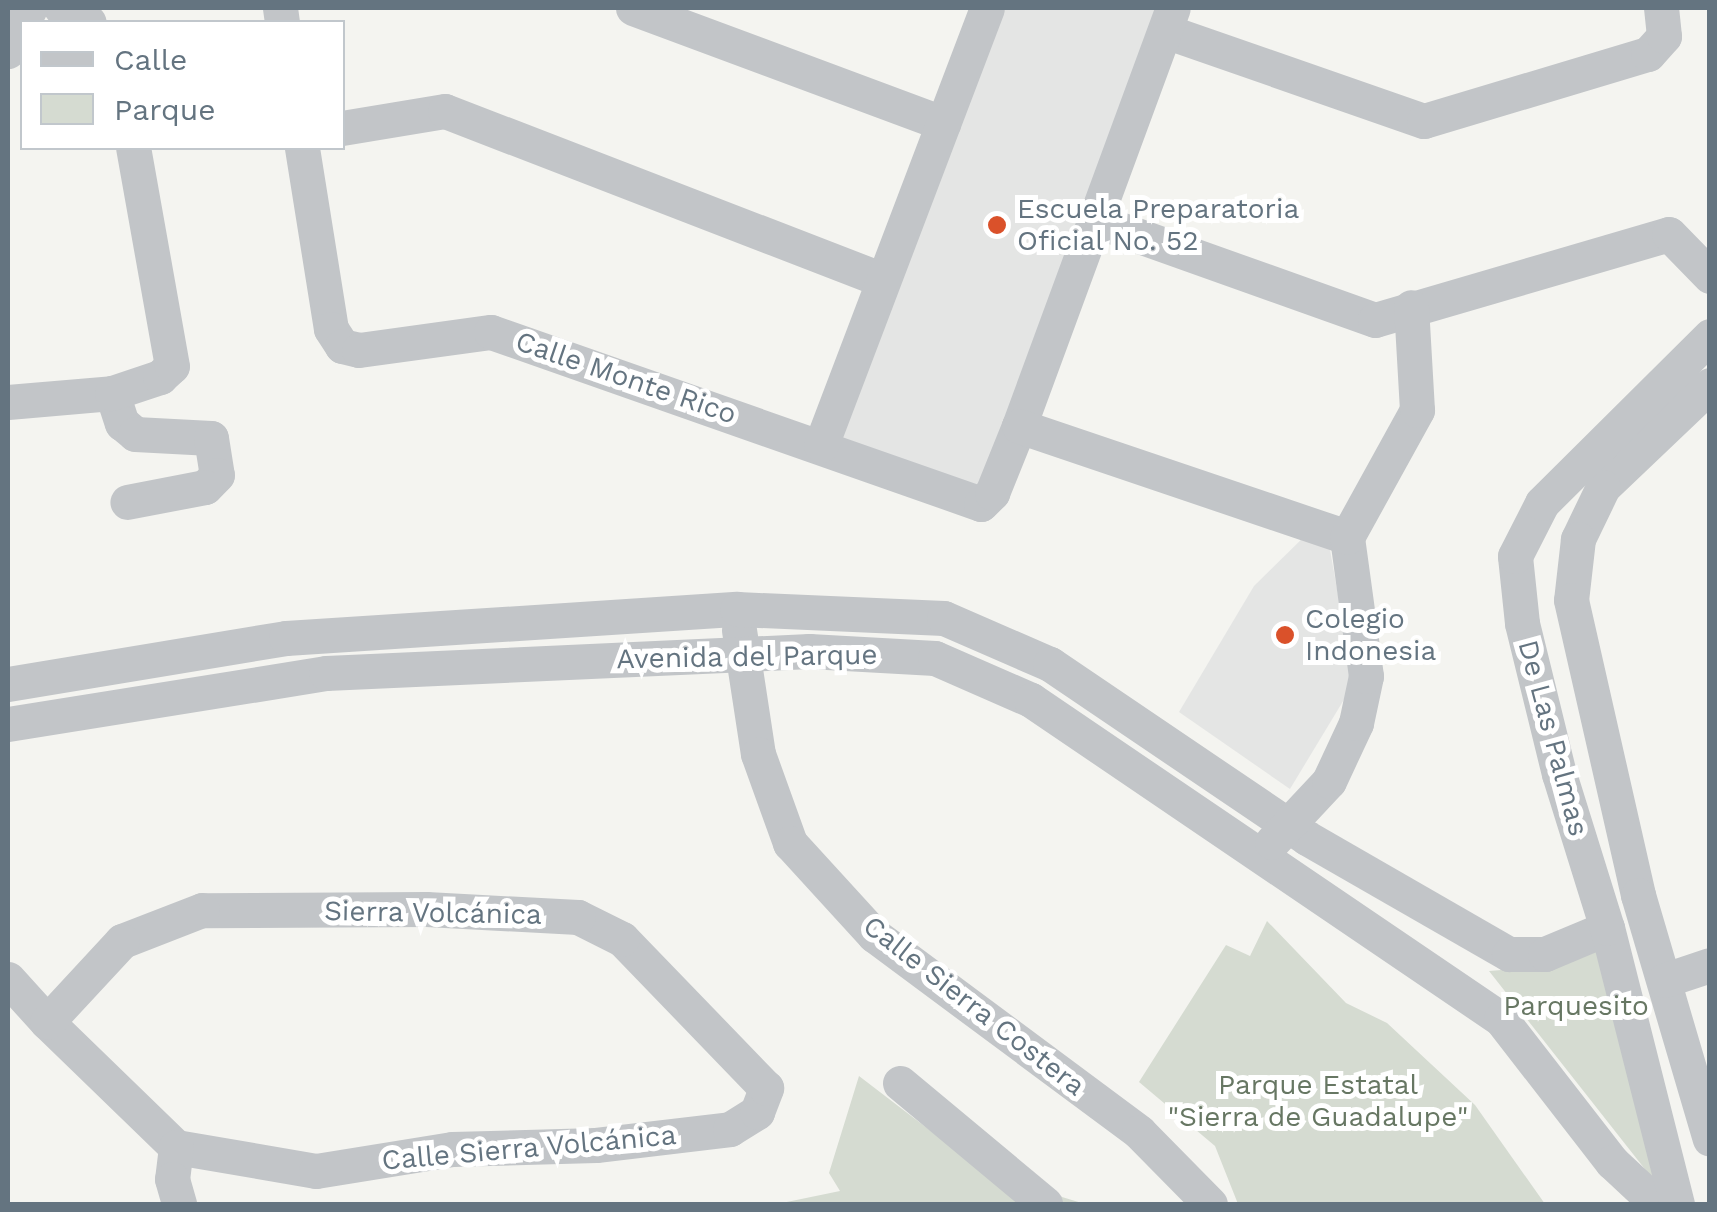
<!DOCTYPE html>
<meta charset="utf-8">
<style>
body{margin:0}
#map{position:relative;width:1717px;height:1212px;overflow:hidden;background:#f4f4f0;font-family:"Work Sans",sans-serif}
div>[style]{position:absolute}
.built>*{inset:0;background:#e4e5e4}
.green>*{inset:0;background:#d5dbd1}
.minor>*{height:35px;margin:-17.5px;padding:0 17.5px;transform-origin:17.5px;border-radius:17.5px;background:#c2c5c8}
.dots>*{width:28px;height:28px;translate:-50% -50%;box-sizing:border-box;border:5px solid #fff;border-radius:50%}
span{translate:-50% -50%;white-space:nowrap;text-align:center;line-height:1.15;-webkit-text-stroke:10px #fff;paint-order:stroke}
.poi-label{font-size:28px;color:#647480}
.left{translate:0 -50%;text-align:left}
.street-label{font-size:28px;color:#647480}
.park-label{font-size:28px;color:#677763}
.frame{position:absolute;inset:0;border:10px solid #647480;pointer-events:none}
.legend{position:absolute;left:20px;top:20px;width:325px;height:130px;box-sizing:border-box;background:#fff;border:2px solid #c1c7cc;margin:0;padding:12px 18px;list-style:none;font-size:30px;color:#647480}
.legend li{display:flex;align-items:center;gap:20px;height:50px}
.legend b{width:50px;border:2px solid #c1c7cc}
</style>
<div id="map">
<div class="built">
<div style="clip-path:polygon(993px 8px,1164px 8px,983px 499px,827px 442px)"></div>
<div style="clip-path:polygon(1315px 526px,1330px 550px,1354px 683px,1290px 789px,1179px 712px,1254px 586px)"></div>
</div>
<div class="green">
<div style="clip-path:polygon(1267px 921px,1346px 1003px,1387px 1023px,1475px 1105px,1545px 1204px,1238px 1204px,1215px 1146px,1139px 1082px,1226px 945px,1250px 956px)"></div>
<div style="clip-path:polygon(1606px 936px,1670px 1201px,1489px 971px,1551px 966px)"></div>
<div style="clip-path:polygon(859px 1076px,987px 1174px,1085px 1204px,777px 1204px,840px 1191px,829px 1173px)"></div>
</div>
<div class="minor">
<div style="left:61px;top:8px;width:31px;rotate:27deg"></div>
<div style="left:280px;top:8px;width:14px;rotate:82deg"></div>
<div style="left:633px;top:8px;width:331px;rotate:20.4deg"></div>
<div style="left:1165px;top:31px;width:274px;rotate:19.2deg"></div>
<div style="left:1424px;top:121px;width:234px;rotate:-16.7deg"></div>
<div style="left:1648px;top:54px;width:24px;rotate:-48deg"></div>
<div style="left:1664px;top:36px;width:28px;rotate:-96deg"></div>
<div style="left:8px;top:51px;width:48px;rotate:-62.9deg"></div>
<div style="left:342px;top:128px;width:104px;rotate:-9.4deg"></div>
<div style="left:445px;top:111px;width:469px;rotate:21.1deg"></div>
<div style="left:302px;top:148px;width:183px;rotate:80.9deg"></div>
<div style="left:331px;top:329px;width:20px;rotate:57deg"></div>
<div style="left:342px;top:346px;width:17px;rotate:13deg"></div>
<div style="left:359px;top:350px;width:133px;rotate:-7.8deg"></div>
<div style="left:491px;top:332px;width:519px;rotate:19.34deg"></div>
<div style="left:981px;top:504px;width:16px;rotate:-45deg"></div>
<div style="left:992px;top:493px;width:72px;rotate:-68.1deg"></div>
<div style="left:1019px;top:426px;width:445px;rotate:-69.8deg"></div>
<div style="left:1097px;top:221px;width:295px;rotate:19.6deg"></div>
<div style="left:1375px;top:320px;width:306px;rotate:-16.3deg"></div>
<div style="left:1669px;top:234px;width:59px;rotate:45.7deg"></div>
<div style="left:1710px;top:385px;width:148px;rotate:136.4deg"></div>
<div style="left:1603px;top:487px;width:58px;rotate:115.7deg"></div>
<div style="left:1578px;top:539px;width:61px;rotate:96.5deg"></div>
<div style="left:1571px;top:600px;width:303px;rotate:77.2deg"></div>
<div style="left:1638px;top:895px;width:254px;rotate:73.6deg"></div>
<div style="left:112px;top:393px;width:32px;rotate:72deg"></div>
<div style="left:122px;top:423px;width:17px;rotate:40deg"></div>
<div style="left:135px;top:434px;width:76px;rotate:3deg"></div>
<div style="left:211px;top:438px;width:37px;rotate:81deg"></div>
<div style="left:217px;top:475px;width:17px;rotate:135deg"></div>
<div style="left:205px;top:487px;width:79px;rotate:169.1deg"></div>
<div style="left:8px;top:402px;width:104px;rotate:-4.9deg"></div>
<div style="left:112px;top:393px;width:51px;rotate:-18.4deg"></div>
<div style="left:160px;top:377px;width:16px;rotate:-43deg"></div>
<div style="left:172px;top:366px;width:221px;rotate:-100.1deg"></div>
<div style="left:1019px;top:426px;width:346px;rotate:18.7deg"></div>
<div style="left:821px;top:445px;width:467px;rotate:-69.2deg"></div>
<div style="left:739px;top:630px;width:125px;rotate:81.3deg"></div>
<div style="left:758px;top:754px;width:95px;rotate:70.2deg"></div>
<div style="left:790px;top:843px;width:125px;rotate:47.6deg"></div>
<div style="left:874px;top:935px;width:330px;rotate:36.6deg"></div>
<div style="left:1139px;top:1132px;width:101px;rotate:45.4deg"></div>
<div style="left:8px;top:684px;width:282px;rotate:-9.4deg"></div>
<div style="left:286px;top:638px;width:452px;rotate:-3.7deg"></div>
<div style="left:737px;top:609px;width:207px;rotate:2.5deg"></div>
<div style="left:944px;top:618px;width:116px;rotate:23.5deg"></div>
<div style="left:1050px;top:664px;width:310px;rotate:34.1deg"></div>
<div style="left:1307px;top:838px;width:233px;rotate:29.9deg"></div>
<div style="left:1509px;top:954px;width:36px"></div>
<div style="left:1545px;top:954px;width:67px;rotate:-22.8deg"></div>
<div style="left:8px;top:724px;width:322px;rotate:-9.1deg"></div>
<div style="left:326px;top:673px;width:484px;rotate:-2.6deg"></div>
<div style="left:809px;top:651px;width:126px;rotate:3.2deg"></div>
<div style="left:935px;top:658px;width:105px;rotate:23.6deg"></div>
<div style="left:1031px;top:700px;width:568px;rotate:34.17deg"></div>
<div style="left:1501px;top:1019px;width:181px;rotate:52.2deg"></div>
<div style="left:1612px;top:1162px;width:62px;rotate:43deg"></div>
<div style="left:1272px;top:842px;width:83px;rotate:-46.9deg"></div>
<div style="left:1329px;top:781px;width:64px;rotate:-65deg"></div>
<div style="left:1356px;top:723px;width:48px;rotate:-78deg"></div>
<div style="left:1366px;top:676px;width:140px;rotate:-97.8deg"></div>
<div style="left:1347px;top:537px;width:145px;rotate:-61.1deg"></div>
<div style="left:1417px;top:410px;width:103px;rotate:-93.3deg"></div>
<div style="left:8px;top:979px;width:58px;rotate:47.8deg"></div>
<div style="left:47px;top:1022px;width:180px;rotate:44.1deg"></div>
<div style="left:176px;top:1147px;width:142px;rotate:9.7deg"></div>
<div style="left:316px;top:1171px;width:138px;rotate:-9.2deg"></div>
<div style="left:452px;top:1149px;width:144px;rotate:-1.6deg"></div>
<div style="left:596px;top:1145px;width:135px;rotate:-6.8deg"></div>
<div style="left:730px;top:1129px;width:32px;rotate:-32deg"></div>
<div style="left:757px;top:1112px;width:26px;rotate:-69deg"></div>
<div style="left:766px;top:1088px;width:207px;rotate:-134deg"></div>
<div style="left:622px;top:939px;width:49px;rotate:-153.4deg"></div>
<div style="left:578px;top:917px;width:152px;rotate:-177deg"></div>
<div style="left:426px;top:909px;width:224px;rotate:179.7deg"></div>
<div style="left:202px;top:910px;width:86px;rotate:158.8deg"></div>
<div style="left:122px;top:941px;width:110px;rotate:132.8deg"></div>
<div style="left:1665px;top:980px;width:47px;rotate:-18.4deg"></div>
<div style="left:900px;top:1083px;width:189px;rotate:39.8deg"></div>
<div style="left:176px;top:1147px;width:32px;rotate:97deg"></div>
<div style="left:172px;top:1179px;width:26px;rotate:74deg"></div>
<div style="left:1677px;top:1204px;width:285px;rotate:-104.2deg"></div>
<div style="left:1607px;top:928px;width:161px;rotate:-107.3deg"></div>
<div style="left:1559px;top:774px;width:155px;rotate:-103.8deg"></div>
<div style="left:1522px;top:623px;width:67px;rotate:-96deg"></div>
<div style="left:1515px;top:556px;width:59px;rotate:-63deg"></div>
<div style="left:1542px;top:503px;width:237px;rotate:-44.8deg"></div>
</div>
<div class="dots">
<div style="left:997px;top:225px;background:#da512a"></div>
<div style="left:1285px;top:635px;background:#da512a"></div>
</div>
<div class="poi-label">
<span class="left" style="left:1017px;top:225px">Escuela Preparatoria<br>Oficial No. 52</span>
<span class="left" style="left:1305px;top:635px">Colegio<br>Indonesia</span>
</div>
<div class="street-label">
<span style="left:626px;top:378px;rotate:19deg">Calle Monte Rico</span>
<span style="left:747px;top:657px;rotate:-1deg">Avenida del Parque</span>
<span style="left:1553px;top:738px;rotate:75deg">De Las Palmas</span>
<span style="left:433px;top:913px;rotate:1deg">Sierra Volcánica</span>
<span style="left:974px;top:1006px;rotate:38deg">Calle Sierra Costera</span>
<span style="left:529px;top:1148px;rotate:-5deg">Calle Sierra Volcánica</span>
</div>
<div class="park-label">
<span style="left:1576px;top:1006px">Parquesito</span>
<span style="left:1318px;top:1101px">Parque Estatal<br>"Sierra de Guadalupe"</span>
</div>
<div class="frame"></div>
<ul class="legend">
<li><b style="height:12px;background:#c2c5c8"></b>Calle</li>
<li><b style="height:28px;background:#d5dbd1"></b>Parque</li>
</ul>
</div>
